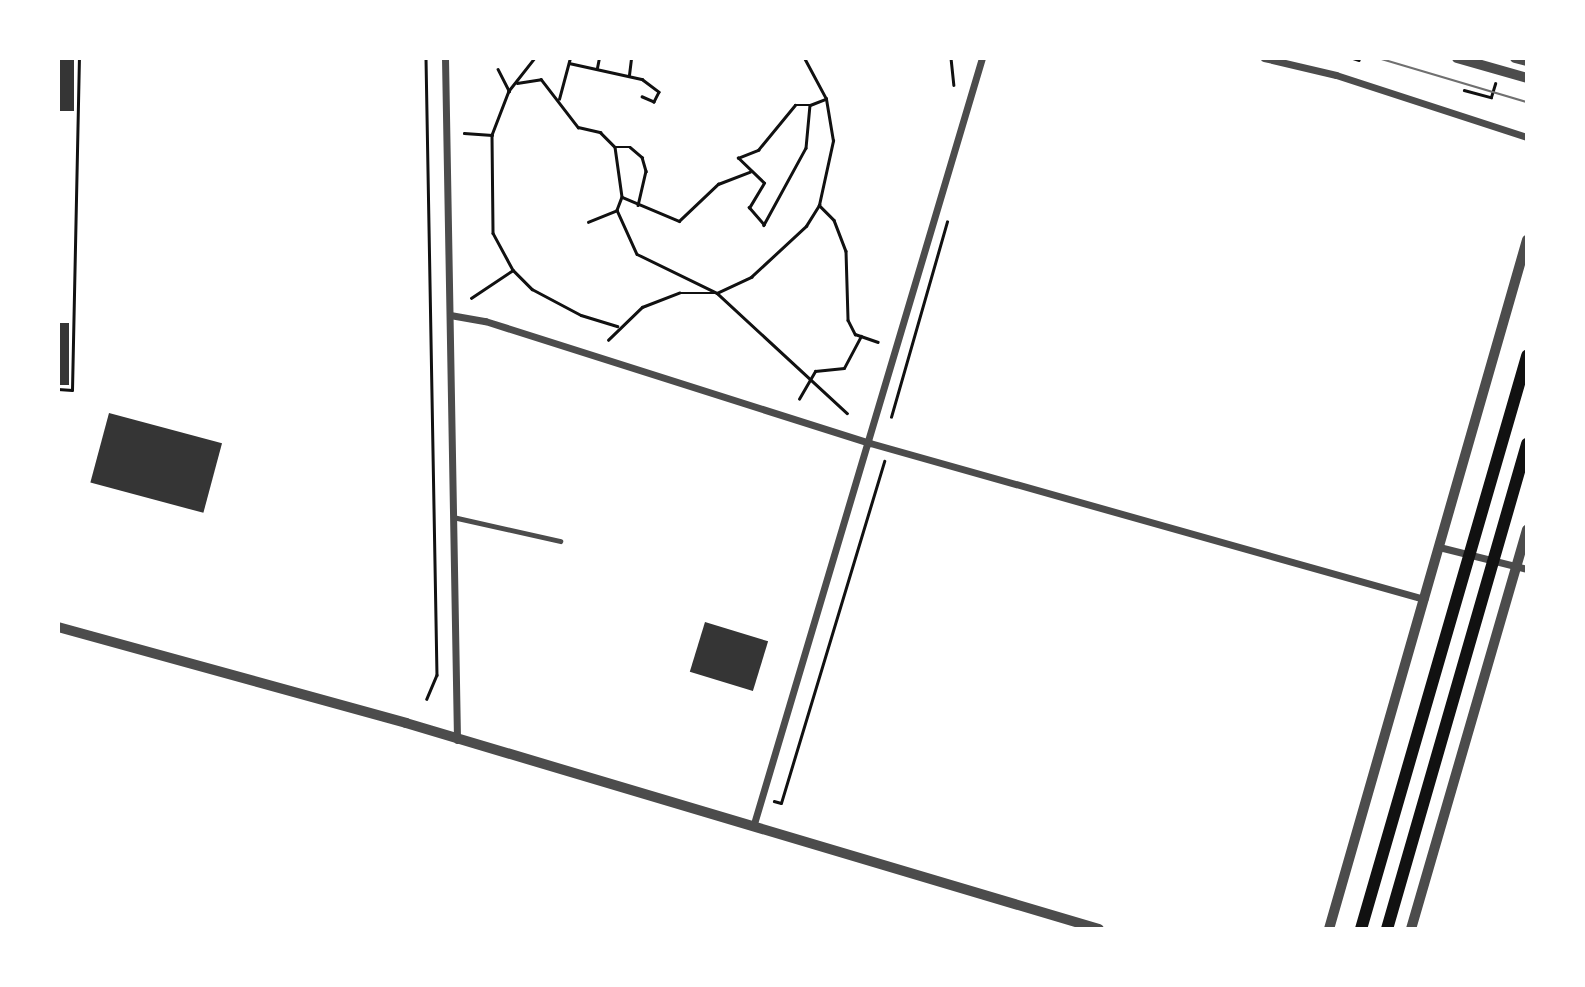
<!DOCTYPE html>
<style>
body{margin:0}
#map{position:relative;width:1585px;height:987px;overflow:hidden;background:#fff;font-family:"Noto Sans",sans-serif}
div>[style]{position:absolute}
.building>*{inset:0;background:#353535;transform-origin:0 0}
.path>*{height:2.5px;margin:-1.25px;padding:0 1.25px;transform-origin:1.25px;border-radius:1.25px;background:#111}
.service>*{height:4.5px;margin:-2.25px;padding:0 2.25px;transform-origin:2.25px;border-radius:2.25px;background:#4c4c4c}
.minor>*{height:7px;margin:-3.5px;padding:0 3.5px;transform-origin:3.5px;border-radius:3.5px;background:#4c4c4c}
.tertiary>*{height:10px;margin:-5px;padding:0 5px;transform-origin:5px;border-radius:5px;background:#4c4c4c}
.secondary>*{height:12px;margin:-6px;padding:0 6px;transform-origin:6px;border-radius:6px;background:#111}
.tram>*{height:2px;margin:-1px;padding:0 1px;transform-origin:1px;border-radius:1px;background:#707070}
span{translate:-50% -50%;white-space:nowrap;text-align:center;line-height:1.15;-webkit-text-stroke:5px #fff;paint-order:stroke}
.frame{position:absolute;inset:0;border:60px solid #fff;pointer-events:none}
</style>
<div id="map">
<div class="building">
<div style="left:58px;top:58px;width:16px;height:53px"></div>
<div style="left:58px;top:323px;width:11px;height:62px"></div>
<div style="left:109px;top:413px;width:117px;height:72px;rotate:15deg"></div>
<div style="left:705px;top:622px;width:66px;height:52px;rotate:17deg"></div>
</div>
<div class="path">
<div style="left:426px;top:58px;width:617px;rotate:88.98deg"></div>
<div style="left:437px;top:675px;width:26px;rotate:113deg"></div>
<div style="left:535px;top:58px;width:42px;rotate:128.2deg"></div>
<div style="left:509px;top:91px;width:47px;rotate:111.1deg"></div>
<div style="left:492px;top:135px;width:98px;rotate:89.4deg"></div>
<div style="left:493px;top:233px;width:42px;rotate:61.6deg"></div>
<div style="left:513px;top:270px;width:27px;rotate:45deg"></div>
<div style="left:532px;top:289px;width:55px;rotate:28deg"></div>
<div style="left:581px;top:315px;width:38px;rotate:17deg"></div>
<div style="left:951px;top:58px;width:27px;rotate:84deg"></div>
<div style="left:1353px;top:58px;width:6px;rotate:18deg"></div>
<div style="left:569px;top:63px;width:75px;rotate:12.4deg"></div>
<div style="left:642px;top:79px;width:21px;rotate:37deg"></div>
<div style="left:659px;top:92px;width:11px;rotate:117deg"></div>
<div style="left:654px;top:102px;width:13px;rotate:-157deg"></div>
<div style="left:597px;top:68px;width:10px;rotate:-79deg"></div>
<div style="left:498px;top:69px;width:25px;rotate:63deg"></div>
<div style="left:629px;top:75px;width:17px;rotate:-83deg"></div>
<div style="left:517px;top:83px;width:24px;rotate:-9deg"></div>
<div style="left:541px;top:79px;width:61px;rotate:52.4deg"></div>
<div style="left:578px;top:127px;width:23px;rotate:13deg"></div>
<div style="left:600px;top:132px;width:21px;rotate:45deg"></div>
<div style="left:615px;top:147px;width:50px;rotate:82deg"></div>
<div style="left:622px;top:197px;width:14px;rotate:111deg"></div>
<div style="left:617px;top:210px;width:48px;rotate:65.6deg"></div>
<div style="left:637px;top:254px;width:89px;rotate:26deg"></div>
<div style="left:717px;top:293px;width:177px;rotate:42.7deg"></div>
<div style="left:1464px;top:90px;width:28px;rotate:15deg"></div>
<div style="left:1491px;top:97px;width:14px;rotate:-73deg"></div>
<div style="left:559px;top:99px;width:42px;rotate:-75deg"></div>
<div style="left:795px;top:105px;width:15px"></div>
<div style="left:810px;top:105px;width:43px;rotate:95.3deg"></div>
<div style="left:806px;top:148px;width:88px;rotate:118.6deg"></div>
<div style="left:764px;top:225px;width:23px;rotate:-131deg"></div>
<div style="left:749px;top:208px;width:29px;rotate:-59deg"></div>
<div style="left:764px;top:183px;width:36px;rotate:-136deg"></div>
<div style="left:738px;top:158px;width:22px;rotate:-22deg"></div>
<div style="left:758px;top:150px;width:58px;rotate:-50.6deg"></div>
<div style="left:810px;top:105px;width:17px;rotate:-21deg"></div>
<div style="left:464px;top:133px;width:28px;rotate:4deg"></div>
<div style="left:615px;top:147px;width:15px"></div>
<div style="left:630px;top:147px;width:16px;rotate:40deg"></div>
<div style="left:642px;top:157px;width:15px;rotate:74deg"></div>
<div style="left:646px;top:171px;width:35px;rotate:103deg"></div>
<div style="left:622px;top:197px;width:62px;rotate:22.8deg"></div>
<div style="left:679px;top:221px;width:54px;rotate:-43.5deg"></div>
<div style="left:718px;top:184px;width:34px;rotate:-21deg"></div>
<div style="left:819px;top:205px;width:21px;rotate:45deg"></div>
<div style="left:834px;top:220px;width:33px;rotate:69deg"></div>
<div style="left:846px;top:251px;width:69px;rotate:88.3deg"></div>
<div style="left:848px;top:320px;width:16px;rotate:63deg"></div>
<div style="left:855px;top:334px;width:24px;rotate:19deg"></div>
<div style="left:588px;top:222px;width:31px;rotate:-22deg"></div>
<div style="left:471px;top:298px;width:50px;rotate:-33.7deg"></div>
<div style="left:608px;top:340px;width:47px;rotate:-44.1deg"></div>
<div style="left:642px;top:307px;width:40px;rotate:-21deg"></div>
<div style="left:679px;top:293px;width:38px"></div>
<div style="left:717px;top:293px;width:38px;rotate:-25deg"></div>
<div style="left:751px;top:277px;width:75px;rotate:-42.8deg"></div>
<div style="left:806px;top:226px;width:25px;rotate:-58deg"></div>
<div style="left:819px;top:205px;width:66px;rotate:-77.7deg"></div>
<div style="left:833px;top:141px;width:43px;rotate:-99.5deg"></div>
<div style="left:826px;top:99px;width:47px;rotate:-118.2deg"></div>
<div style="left:58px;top:389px;width:14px;rotate:4deg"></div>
<div style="left:72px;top:390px;width:332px;rotate:-88.8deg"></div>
<div style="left:799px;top:399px;width:32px;rotate:-60deg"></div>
<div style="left:815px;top:371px;width:29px;rotate:-6deg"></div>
<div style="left:844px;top:368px;width:36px;rotate:-62deg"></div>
<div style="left:891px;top:417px;width:203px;rotate:-74deg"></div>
<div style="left:774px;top:801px;width:7px;rotate:16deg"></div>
<div style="left:781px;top:803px;width:357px;rotate:-73.2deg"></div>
</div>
<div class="service">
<div style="left:453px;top:517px;width:110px;rotate:12.6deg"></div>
</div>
<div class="minor">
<div style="left:445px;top:58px;width:682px;rotate:88.99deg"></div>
<div style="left:1264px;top:58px;width:74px;rotate:13.3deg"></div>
<div style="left:1336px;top:75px;width:201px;rotate:18deg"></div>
<div style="left:450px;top:315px;width:36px;rotate:10deg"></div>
<div style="left:485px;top:321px;width:404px;rotate:17.6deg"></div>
<div style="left:870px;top:443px;width:576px;rotate:15.73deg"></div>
<div style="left:1439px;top:547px;width:91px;rotate:14deg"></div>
<div style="left:753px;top:827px;width:802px;rotate:-73.42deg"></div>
</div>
<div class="tertiary">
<div style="left:1457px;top:58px;width:73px;rotate:15.9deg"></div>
<div style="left:1515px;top:58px;width:12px;rotate:14deg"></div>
<div style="left:58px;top:627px;width:361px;rotate:15.4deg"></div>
<div style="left:406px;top:723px;width:723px;rotate:16.56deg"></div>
<div style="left:1329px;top:929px;width:717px;rotate:-73.97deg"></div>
<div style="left:1411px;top:929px;width:416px;rotate:-73.8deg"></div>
</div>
<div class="secondary">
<div style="left:1361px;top:929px;width:597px;rotate:-73.84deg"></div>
<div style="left:1387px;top:929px;width:505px;rotate:-73.9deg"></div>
</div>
<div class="tram">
<div style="left:1378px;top:58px;width:155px;rotate:16.5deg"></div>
</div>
<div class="frame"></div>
</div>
